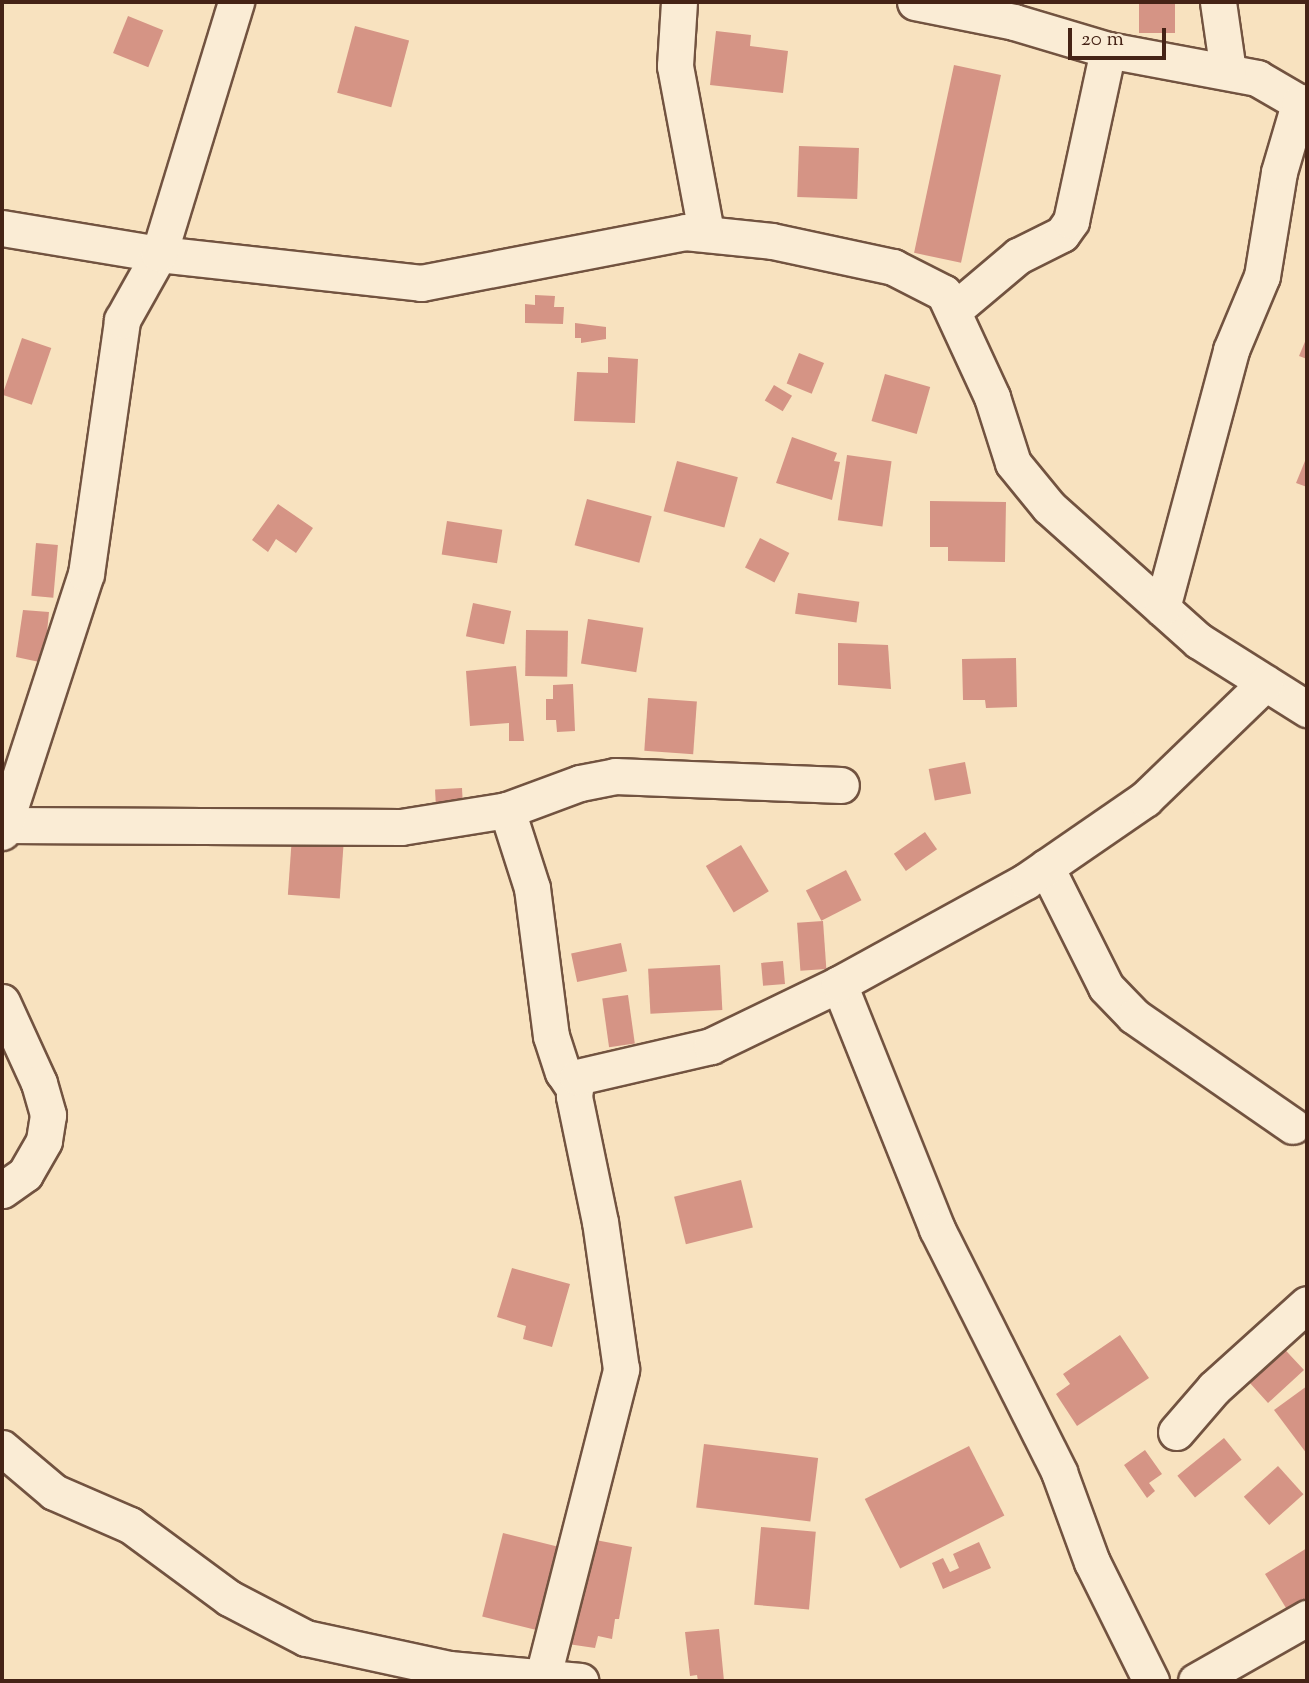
<!DOCTYPE html>
<style>
body{margin:0}
#map{position:relative;width:1309px;height:1683px;overflow:hidden;background:#f8e2bf;font-family:"Sorts Mill Goudy",serif}
div>[style]{position:absolute}
.building>*{inset:0;background:#d59485;transform-origin:0 0}
.roads{filter:drop-shadow(2px 0 #725340) drop-shadow(-2px 0 #725340) drop-shadow(0 2px #725340) drop-shadow(0 -2px #725340)}
.minor>*{height:35px;margin:-17.5px;padding:0 17.5px;transform-origin:17.5px;border-radius:17.5px;background:#faecd5}
span{translate:-50% -50%;white-space:nowrap;text-align:center;line-height:1.15;-webkit-text-stroke:7px #faecd5;paint-order:stroke}
.frame{position:absolute;inset:0;border:4px solid #452316;pointer-events:none}
.scale{position:absolute;left:1068px;top:28px;width:98px;height:32px;box-sizing:border-box;border:4px solid #452316;border-top:0;padding-left:9px;font-size:21px;line-height:24px;white-space:nowrap;color:#452316;-webkit-text-stroke:5px #faecd5;paint-order:stroke}
</style>
<div id="map">
<div class="building">
<div style="left:1139px;top:2px;width:36px;height:31px"></div>
<div style="left:128px;top:16px;width:38px;height:40px;rotate:22deg"></div>
<div style="left:355px;top:26px;width:56px;height:69px;rotate:15deg"></div>
<div style="clip-path:polygon(716px 31px,751px 35px,750px 46px,788px 51px,783px 93px,710px 85px)"></div>
<div style="left:954px;top:65px;width:48px;height:192px;rotate:12deg"></div>
<div style="left:799px;top:146px;width:60px;height:51px;rotate:2deg"></div>
<div style="clip-path:polygon(535px 295px,555px 296px,554px 307px,564px 307px,563px 324px,525px 323px,525px 304px,535px 305px)"></div>
<div style="clip-path:polygon(575px 323px,606px 327px,606px 339px,581px 343px,581px 338px,575px 338px)"></div>
<div style="clip-path:polygon(1307px 337px,1307px 359px,1299px 356px)"></div>
<div style="left:22px;top:338px;width:31px;height:60px;rotate:19deg"></div>
<div style="left:799px;top:353px;width:27px;height:33px;rotate:22deg"></div>
<div style="clip-path:polygon(608px 357px,638px 359px,635px 423px,574px 421px,577px 372px,608px 373px)"></div>
<div style="left:885px;top:374px;width:47px;height:49px;rotate:16deg"></div>
<div style="left:774px;top:385px;width:21px;height:18px;rotate:31deg"></div>
<div style="clip-path:polygon(792px 437px,837px 453px,834px 461px,840px 462px,832px 500px,776px 483px)"></div>
<div style="left:847px;top:455px;width:45px;height:66px;rotate:8deg"></div>
<div style="clip-path:polygon(1307px 456px,1307px 487px,1296px 483px)"></div>
<div style="left:677px;top:461px;width:63px;height:52px;rotate:15deg"></div>
<div style="left:587px;top:499px;width:67px;height:48px;rotate:15deg"></div>
<div style="clip-path:polygon(930px 501px,1006px 502px,1005px 562px,948px 561px,948px 547px,930px 547px)"></div>
<div style="clip-path:polygon(278px 504px,313px 528px,296px 553px,276px 539px,268px 552px,252px 540px)"></div>
<div style="left:447px;top:521px;width:56px;height:34px;rotate:9deg"></div>
<div style="left:760px;top:538px;width:33px;height:33px;rotate:27deg"></div>
<div style="left:36px;top:543px;width:22px;height:53px;rotate:5deg"></div>
<div style="left:798px;top:593px;width:62px;height:21px;rotate:8deg"></div>
<div style="left:473px;top:603px;width:39px;height:34px;rotate:12deg"></div>
<div style="clip-path:polygon(23px 610px,49px 612px,44px 663px,16px 657px)"></div>
<div style="left:588px;top:619px;width:56px;height:45px;rotate:9deg"></div>
<div style="left:526px;top:630px;width:42px;height:46px;rotate:1deg"></div>
<div style="clip-path:polygon(838px 643px,888px 645px,891px 689px,838px 685px)"></div>
<div style="clip-path:polygon(1016px 658px,1017px 707px,986px 708px,985px 700px,963px 700px,962px 659px)"></div>
<div style="clip-path:polygon(516px 666px,524px 741px,509px 741px,509px 723px,470px 726px,466px 671px)"></div>
<div style="clip-path:polygon(573px 684px,575px 731px,557px 732px,556px 720px,546px 720px,546px 699px,553px 699px,553px 685px)"></div>
<div style="left:648px;top:698px;width:49px;height:53px;rotate:4deg"></div>
<div style="left:965px;top:762px;width:32px;height:37px;rotate:79deg"></div>
<div style="left:462px;top:788px;width:21px;height:27px;rotate:87deg"></div>
<div style="left:925px;top:832px;width:21px;height:38px;rotate:55deg"></div>
<div style="left:292px;top:836px;width:52px;height:59px;rotate:4deg"></div>
<div style="left:741px;top:845px;width:54px;height:41px;rotate:59deg"></div>
<div style="left:846px;top:870px;width:34px;height:45px;rotate:63deg"></div>
<div style="left:823px;top:921px;width:48px;height:26px;rotate:86deg"></div>
<div style="left:621px;top:943px;width:29px;height:51px;rotate:78deg"></div>
<div style="left:783px;top:961px;width:23px;height:22px;rotate:85deg"></div>
<div style="left:720px;top:965px;width:45px;height:72px;rotate:87deg"></div>
<div style="left:628px;top:995px;width:49px;height:26px;rotate:82deg"></div>
<div style="left:741px;top:1180px;width:49px;height:69px;rotate:76deg"></div>
<div style="clip-path:polygon(512px 1268px,570px 1284px,552px 1347px,523px 1339px,526px 1326px,497px 1317px)"></div>
<div style="clip-path:polygon(1120px 1335px,1149px 1378px,1077px 1426px,1056px 1394px,1070px 1384px,1063px 1374px)"></div>
<div style="clip-path:polygon(1275px 1339px,1304px 1370px,1268px 1403px,1249px 1382px,1236px 1394px,1226px 1383px)"></div>
<div style="clip-path:polygon(1307px 1386px,1307px 1454px,1274px 1410px)"></div>
<div style="left:1224px;top:1438px;width:28px;height:60px;rotate:51deg"></div>
<div style="left:704px;top:1444px;width:115px;height:64px;rotate:7deg"></div>
<div style="left:969px;top:1446px;width:78px;height:117px;rotate:63deg"></div>
<div style="clip-path:polygon(1145px 1450px,1162px 1474px,1149px 1483px,1155px 1491px,1147px 1498px,1124px 1465px)"></div>
<div style="left:1278px;top:1466px;width:38px;height:46px;rotate:48deg"></div>
<div style="left:761px;top:1527px;width:55px;height:78px;rotate:5deg"></div>
<div style="left:503px;top:1533px;width:59px;height:86px;rotate:14deg"></div>
<div style="clip-path:polygon(580px 1537px,632px 1547px,619px 1619px,615px 1619px,612px 1639px,598px 1636px,595px 1648px,561px 1643px)"></div>
<div style="clip-path:polygon(979px 1542px,991px 1568px,943px 1589px,932px 1563px,943px 1558px,950px 1572px,959px 1568px,953px 1554px)"></div>
<div style="clip-path:polygon(1307px 1548px,1307px 1606px,1291px 1616px,1265px 1574px)"></div>
<div style="clip-path:polygon(719px 1629px,724px 1681px,698px 1681px,697px 1675px,690px 1676px,685px 1632px)"></div>
</div>
<div class="roads">
<div class="minor">
<div style="left:679px;top:2px;width:64px;rotate:93.6deg"></div>
<div style="left:675px;top:66px;width:169px;rotate:79.4deg"></div>
<div style="left:915px;top:2px;width:101px;rotate:11.4deg"></div>
<div style="left:1014px;top:22px;width:98px;rotate:16.6deg"></div>
<div style="left:1108px;top:50px;width:152px;rotate:10.6deg"></div>
<div style="left:1257px;top:78px;width:58px;rotate:30.1deg"></div>
<div style="left:1218px;top:2px;width:70px;rotate:81.8deg"></div>
<div style="left:2px;top:228px;width:159px;rotate:9.4deg"></div>
<div style="left:159px;top:254px;width:264px;rotate:6.3deg"></div>
<div style="left:421px;top:283px;width:269px;rotate:-10.9deg"></div>
<div style="left:685px;top:232px;width:87px;rotate:5.9deg"></div>
<div style="left:772px;top:241px;width:124px;rotate:12.1deg"></div>
<div style="left:893px;top:267px;width:57px;rotate:27deg"></div>
<div style="left:944px;top:293px;width:115px;rotate:65.2deg"></div>
<div style="left:992px;top:397px;width:69px;rotate:72.3deg"></div>
<div style="left:1013px;top:463px;width:57px;rotate:50.7deg"></div>
<div style="left:1049px;top:507px;width:201px;rotate:41.8deg"></div>
<div style="left:1199px;top:641px;width:128px;rotate:32.2deg"></div>
<div style="left:954px;top:310px;width:84px;rotate:-40.2deg"></div>
<div style="left:1018px;top:256px;width:49px;rotate:-26.6deg"></div>
<div style="left:1062px;top:234px;width:16px;rotate:-55deg"></div>
<div style="left:1071px;top:221px;width:175px;rotate:-77.8deg"></div>
<div style="left:1162px;top:608px;width:267px;rotate:-75deg"></div>
<div style="left:1231px;top:350px;width:80px;rotate:-67.3deg"></div>
<div style="left:1262px;top:276px;width:105px;rotate:-80.7deg"></div>
<div style="left:1279px;top:172px;width:71px;rotate:-73.6deg"></div>
<div style="left:1299px;top:104px;width:8px;rotate:-14deg"></div>
<div style="left:507px;top:810px;width:82px;rotate:72.2deg"></div>
<div style="left:532px;top:888px;width:149px;rotate:82.7deg"></div>
<div style="left:551px;top:1036px;width:38px;rotate:72deg"></div>
<div style="left:563px;top:1072px;width:18px;rotate:56deg"></div>
<div style="left:5px;top:825px;width:396px;rotate:0.3deg"></div>
<div style="left:401px;top:827px;width:107px;rotate:-9.1deg"></div>
<div style="left:507px;top:810px;width:78px;rotate:-20.3deg"></div>
<div style="left:580px;top:783px;width:36px;rotate:-11deg"></div>
<div style="left:615px;top:776px;width:226px;rotate:2.3deg"></div>
<div style="left:2px;top:832px;width:271px;rotate:-72deg"></div>
<div style="left:86px;top:574px;width:257px;rotate:-81.9deg"></div>
<div style="left:122px;top:320px;width:76px;rotate:-60.7deg"></div>
<div style="left:159px;top:254px;width:264px;rotate:-73deg"></div>
<div style="left:1046px;top:867px;width:134px;rotate:63.4deg"></div>
<div style="left:1106px;top:987px;width:40px;rotate:46deg"></div>
<div style="left:1134px;top:1016px;width:193px;rotate:34.7deg"></div>
<div style="left:839px;top:984px;width:264px;rotate:68.2deg"></div>
<div style="left:937px;top:1229px;width:272px;rotate:63.3deg"></div>
<div style="left:1059px;top:1472px;width:96px;rotate:69.9deg"></div>
<div style="left:1092px;top:1562px;width:133px;rotate:63.6deg"></div>
<div style="left:2px;top:1002px;width:89px;rotate:65.4deg"></div>
<div style="left:39px;top:1083px;width:33px;rotate:74deg"></div>
<div style="left:48px;top:1115px;width:26px;rotate:99deg"></div>
<div style="left:44px;top:1141px;width:38px;rotate:120deg"></div>
<div style="left:25px;top:1174px;width:28px;rotate:145deg"></div>
<div style="left:1176px;top:1432px;width:58px;rotate:-49.2deg"></div>
<div style="left:1214px;top:1388px;width:125px;rotate:-42.1deg"></div>
<div style="left:2px;top:1448px;width:68px;rotate:40.2deg"></div>
<div style="left:54px;top:1492px;width:83px;rotate:23.5deg"></div>
<div style="left:130px;top:1525px;width:123px;rotate:36.4deg"></div>
<div style="left:229px;top:1598px;width:87px;rotate:27.5deg"></div>
<div style="left:306px;top:1638px;width:146px;rotate:12.2deg"></div>
<div style="left:449px;top:1669px;width:132px;rotate:5.2deg"></div>
<div style="left:543px;top:1676px;width:317px;rotate:-75.7deg"></div>
<div style="left:621px;top:1369px;width:148px;rotate:-98.1deg"></div>
<div style="left:600px;top:1222px;width:129px;rotate:-101.7deg"></div>
<div style="left:574px;top:1096px;width:19px;rotate:-81deg"></div>
<div style="left:577px;top:1077px;width:138px;rotate:-13deg"></div>
<div style="left:711px;top:1046px;width:142px;rotate:-25.8deg"></div>
<div style="left:839px;top:984px;width:213px;rotate:-28.8deg"></div>
<div style="left:1026px;top:881px;width:145px;rotate:-34.6deg"></div>
<div style="left:1145px;top:799px;width:167px;rotate:-44deg"></div>
<div style="left:1196px;top:1681px;width:128px;rotate:-29.6deg"></div>
</div>
</div>
<div class="frame"></div>
<div class="scale">20 m</div>
</div>
